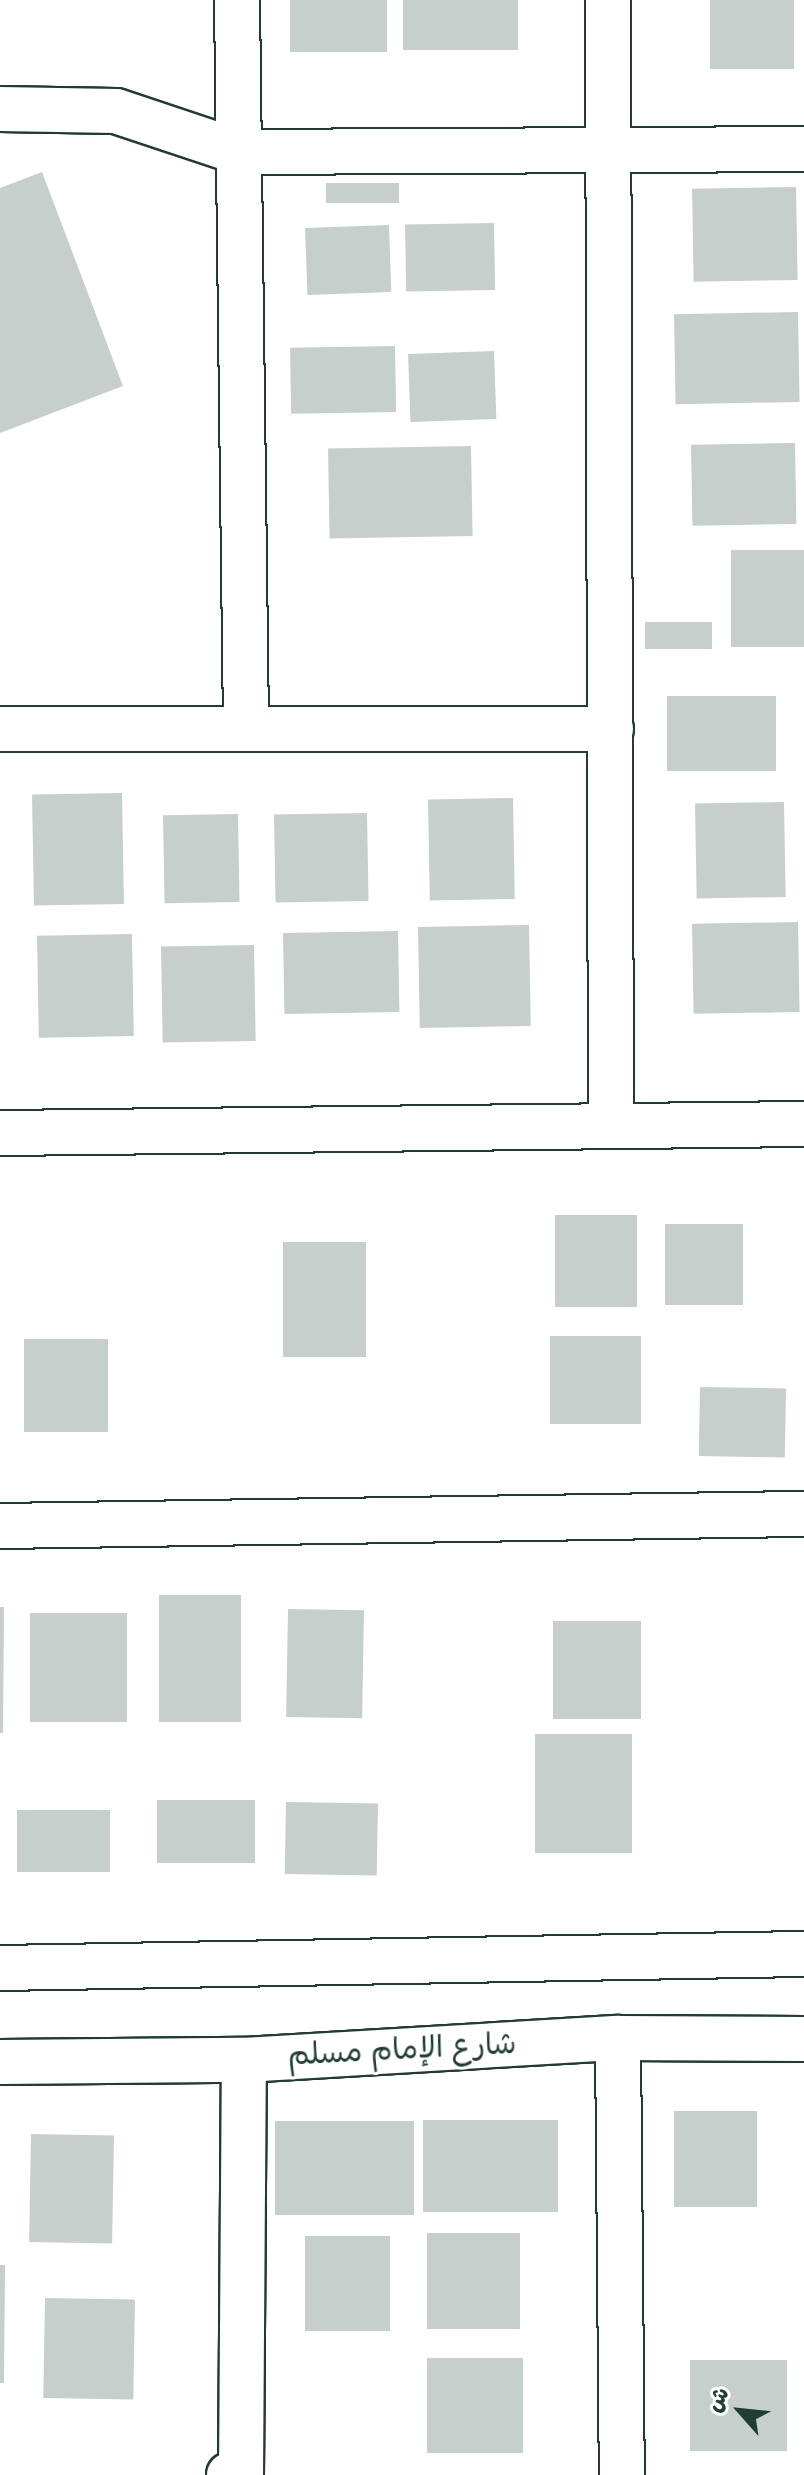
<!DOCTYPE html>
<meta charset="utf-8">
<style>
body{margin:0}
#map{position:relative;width:804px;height:2475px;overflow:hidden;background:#fff;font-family:Mynerve,"Playpen Sans Arabic",sans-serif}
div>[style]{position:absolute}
.building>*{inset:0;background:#c7cfcc;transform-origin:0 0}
.roads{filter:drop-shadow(2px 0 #1f3d34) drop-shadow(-2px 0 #1f3d34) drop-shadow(0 2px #1f3d34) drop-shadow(0 -2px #1f3d34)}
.minor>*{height:44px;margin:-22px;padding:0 22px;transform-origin:22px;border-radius:22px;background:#fff}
.major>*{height:44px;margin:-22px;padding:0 22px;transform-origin:22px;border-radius:22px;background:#fff}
span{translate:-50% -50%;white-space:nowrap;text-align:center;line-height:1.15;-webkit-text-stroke:6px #fff;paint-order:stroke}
.street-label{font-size:30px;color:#1f3d34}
.north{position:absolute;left:700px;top:2371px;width:80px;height:80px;-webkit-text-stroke:6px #fff;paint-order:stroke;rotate:297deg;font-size:22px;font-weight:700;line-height:32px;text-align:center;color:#1f3d34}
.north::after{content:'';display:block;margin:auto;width:28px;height:36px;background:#1f3d34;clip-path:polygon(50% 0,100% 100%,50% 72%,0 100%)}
</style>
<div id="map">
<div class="building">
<div style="left:290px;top:0;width:97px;height:52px"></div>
<div style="left:403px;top:0;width:115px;height:50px"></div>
<div style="left:710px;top:0;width:84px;height:69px"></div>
<div style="clip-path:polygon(42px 172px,123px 386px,0 433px,0 188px)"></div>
<div style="left:399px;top:183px;width:20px;height:73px;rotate:90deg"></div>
<div style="left:796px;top:187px;width:93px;height:104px;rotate:89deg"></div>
<div style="left:494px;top:223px;width:67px;height:89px;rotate:89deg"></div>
<div style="left:389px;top:225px;width:67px;height:84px;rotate:88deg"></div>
<div style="left:798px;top:312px;width:90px;height:124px;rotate:89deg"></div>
<div style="left:395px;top:346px;width:66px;height:105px;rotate:89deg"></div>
<div style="left:494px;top:351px;width:68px;height:86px;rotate:88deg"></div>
<div style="left:795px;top:443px;width:81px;height:104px;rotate:89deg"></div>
<div style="left:471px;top:446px;width:90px;height:143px;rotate:89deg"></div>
<div style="left:804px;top:550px;width:97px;height:73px;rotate:90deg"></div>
<div style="left:712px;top:622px;width:27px;height:67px;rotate:90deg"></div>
<div style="left:776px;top:696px;width:75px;height:109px;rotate:90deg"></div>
<div style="left:122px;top:793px;width:111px;height:90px;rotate:89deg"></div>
<div style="left:513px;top:798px;width:101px;height:85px;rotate:89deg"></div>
<div style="left:784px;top:802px;width:95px;height:89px;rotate:89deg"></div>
<div style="left:367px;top:813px;width:88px;height:93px;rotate:89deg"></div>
<div style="left:238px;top:814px;width:88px;height:75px;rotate:89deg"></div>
<div style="left:798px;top:922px;width:90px;height:106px;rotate:89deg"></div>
<div style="left:529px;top:925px;width:101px;height:111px;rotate:89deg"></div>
<div style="left:398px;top:931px;width:81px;height:115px;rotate:89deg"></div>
<div style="left:132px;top:934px;width:102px;height:95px;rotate:89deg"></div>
<div style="left:254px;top:945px;width:96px;height:93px;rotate:89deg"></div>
<div style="left:555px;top:1215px;width:82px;height:92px"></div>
<div style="left:665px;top:1224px;width:78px;height:81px"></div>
<div style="left:283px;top:1242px;width:83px;height:115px"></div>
<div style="left:550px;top:1336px;width:91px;height:88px"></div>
<div style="left:24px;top:1339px;width:84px;height:93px"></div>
<div style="left:700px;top:1387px;width:86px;height:69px;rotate:1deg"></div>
<div style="left:159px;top:1595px;width:82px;height:127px"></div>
<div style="clip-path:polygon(0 1607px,4px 1607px,3px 1733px,0 1733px)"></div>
<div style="left:288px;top:1609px;width:76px;height:108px;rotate:1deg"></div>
<div style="left:30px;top:1613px;width:97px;height:109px"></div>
<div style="left:553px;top:1621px;width:88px;height:98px"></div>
<div style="left:535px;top:1734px;width:97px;height:119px"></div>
<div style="left:157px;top:1800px;width:98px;height:63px"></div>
<div style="left:286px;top:1802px;width:92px;height:72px;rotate:1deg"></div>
<div style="left:17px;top:1810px;width:93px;height:62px"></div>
<div style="left:674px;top:2111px;width:83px;height:96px"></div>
<div style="left:423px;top:2120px;width:135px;height:92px"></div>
<div style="left:275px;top:2121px;width:139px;height:94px"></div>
<div style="left:31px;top:2134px;width:83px;height:108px;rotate:1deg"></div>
<div style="left:427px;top:2233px;width:93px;height:96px"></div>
<div style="left:305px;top:2236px;width:85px;height:95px"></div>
<div style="clip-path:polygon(0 2265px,5px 2265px,4px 2383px,0 2383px)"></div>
<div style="left:45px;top:2298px;width:90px;height:100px;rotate:1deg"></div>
<div style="left:427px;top:2358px;width:96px;height:95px"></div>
<div style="left:690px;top:2360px;width:97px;height:91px"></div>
</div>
<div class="roads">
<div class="minor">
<div style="left:237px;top:0;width:729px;rotate:89.29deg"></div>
<div style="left:608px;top:0;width:1126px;rotate:89.85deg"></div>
<div style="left:0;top:109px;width:116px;rotate:1deg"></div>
<div style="left:116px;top:111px;width:130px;rotate:18.4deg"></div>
<div style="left:239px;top:152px;width:565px;rotate:-0.3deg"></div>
<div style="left:0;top:729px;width:611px"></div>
<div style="left:0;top:1133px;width:804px;rotate:-0.64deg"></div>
<div style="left:0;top:1526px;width:804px;rotate:-0.86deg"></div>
<div style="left:618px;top:2038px;width:437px;rotate:89.5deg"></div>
<div style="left:229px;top:2475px;width:12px"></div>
<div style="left:241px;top:2475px;width:415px;rotate:-89.6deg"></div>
</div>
<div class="major">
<div style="left:0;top:1968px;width:804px;rotate:-1deg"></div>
<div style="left:0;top:2062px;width:244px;rotate:-0.5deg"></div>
<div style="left:244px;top:2060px;width:375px;rotate:-3.4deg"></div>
<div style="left:618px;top:2038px;width:186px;rotate:0.3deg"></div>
</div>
</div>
<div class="street-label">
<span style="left:402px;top:2051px;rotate:-3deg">شارع الإمام مسلم</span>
</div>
<div class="north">ش</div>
</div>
